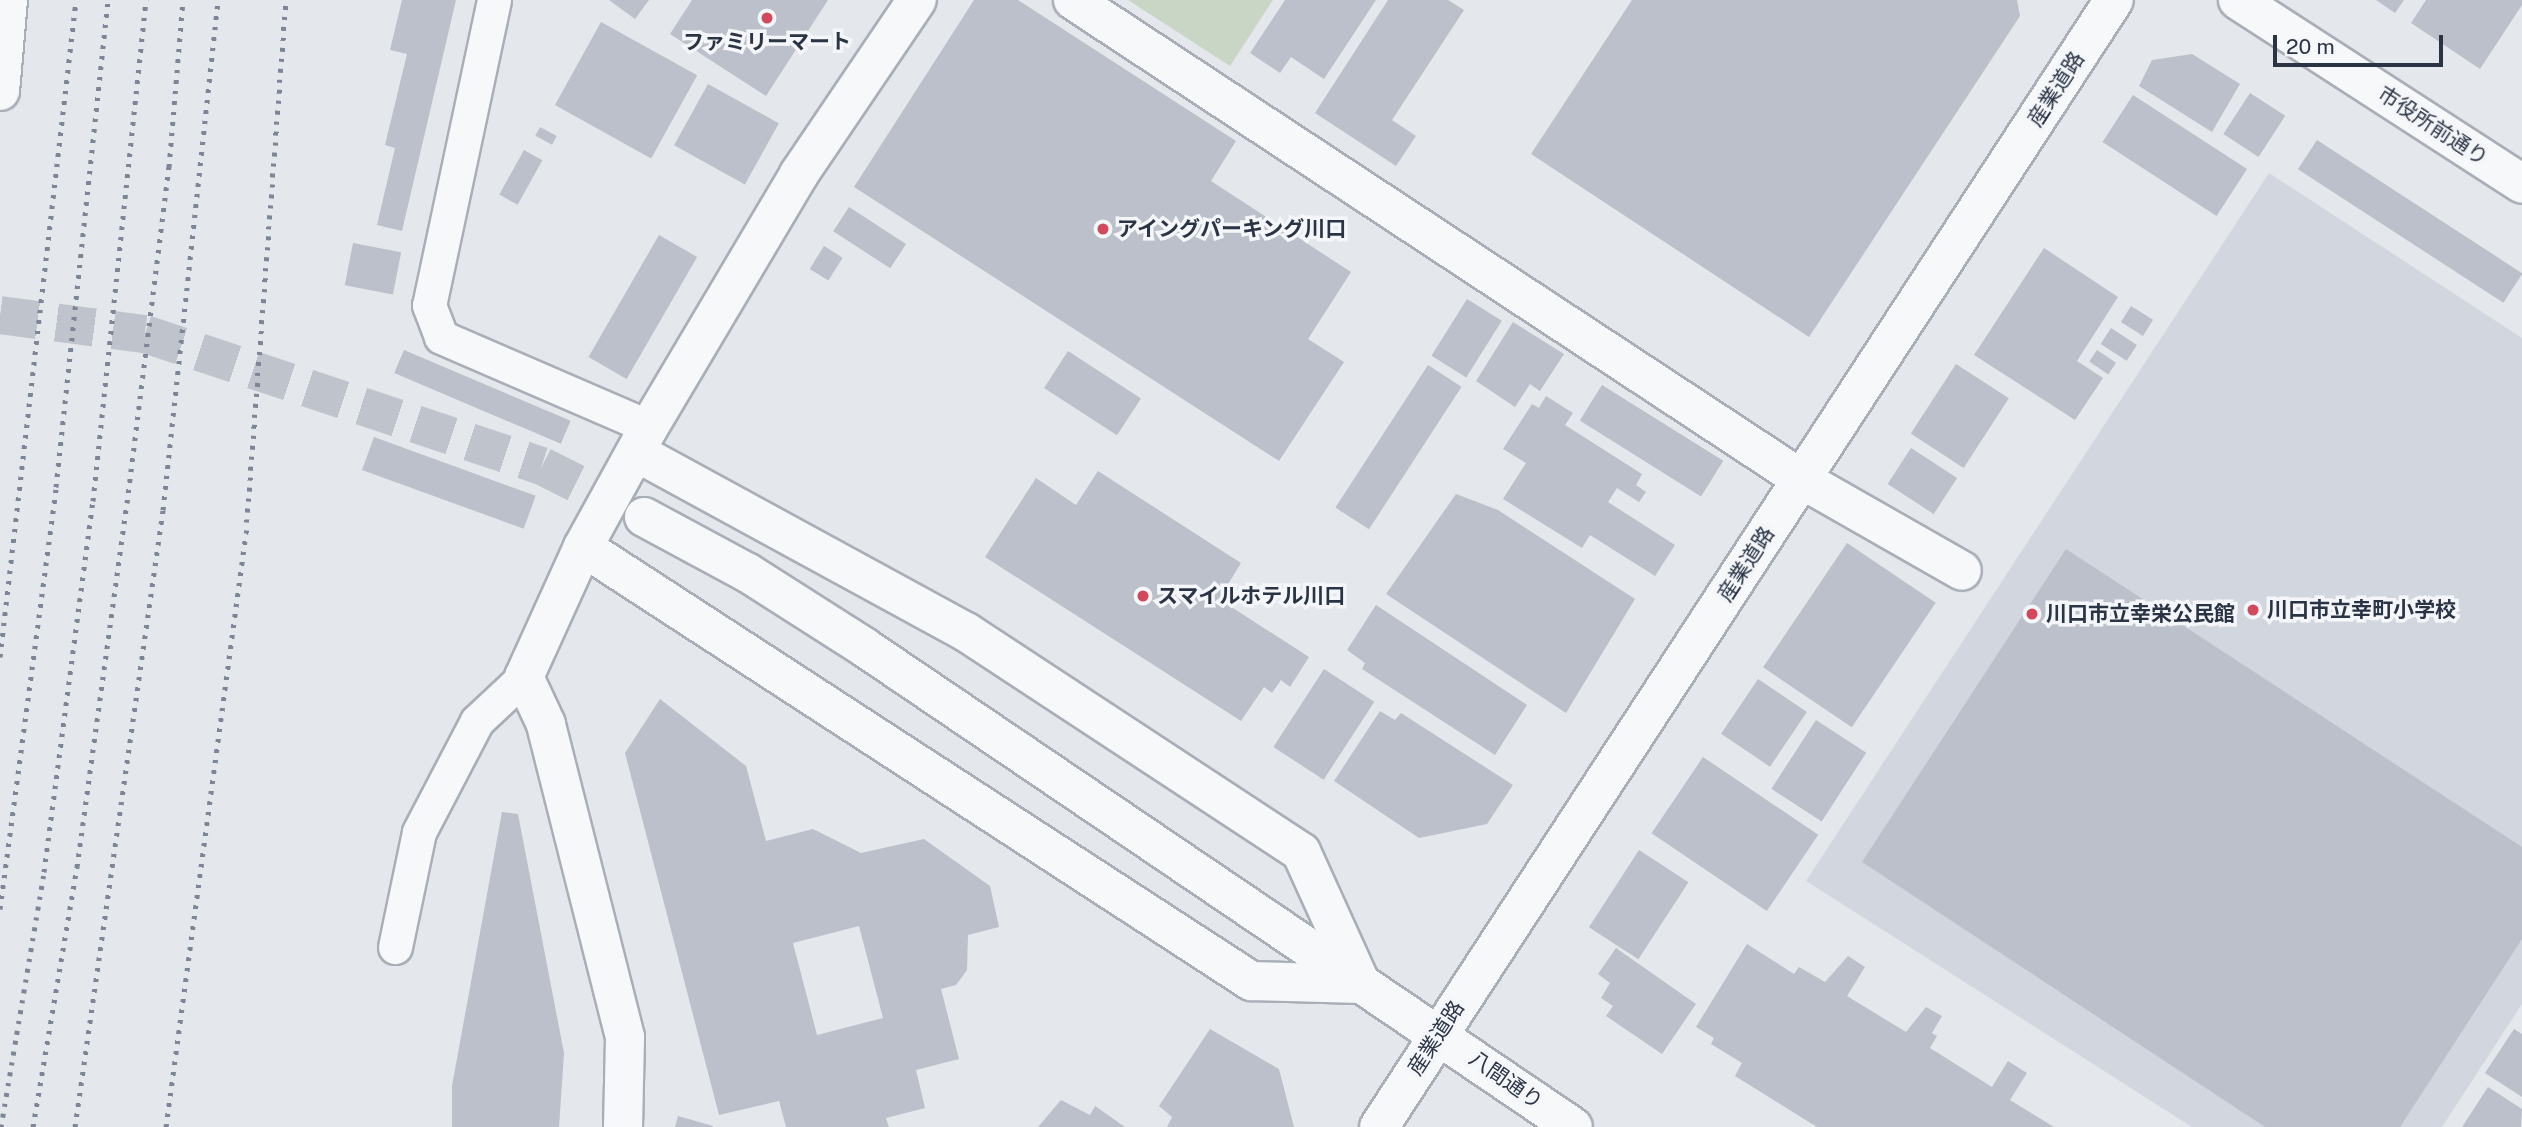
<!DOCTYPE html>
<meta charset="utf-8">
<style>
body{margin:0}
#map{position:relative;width:2522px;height:1127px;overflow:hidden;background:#e4e7ec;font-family:"Public Sans","Noto Sans JP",sans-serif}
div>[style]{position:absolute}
.built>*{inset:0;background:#d2d6de}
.green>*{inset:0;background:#c9d6c5}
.building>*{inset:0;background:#bbc0ca;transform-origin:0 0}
.tertiary-tunnel>*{height:38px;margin-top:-19px;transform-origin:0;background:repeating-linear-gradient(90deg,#bfc3cb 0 38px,transparent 0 57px)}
.roads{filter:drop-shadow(2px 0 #a9aeb7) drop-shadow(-2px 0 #a9aeb7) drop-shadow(0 2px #a9aeb7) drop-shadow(0 -2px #a9aeb7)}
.service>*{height:33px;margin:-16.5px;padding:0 16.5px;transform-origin:16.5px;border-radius:16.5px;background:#f7f8fa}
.pedestrian>*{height:38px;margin:-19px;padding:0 19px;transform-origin:19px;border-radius:19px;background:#f7f8fa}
.minor>*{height:38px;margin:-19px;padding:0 19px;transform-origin:19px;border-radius:19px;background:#f7f8fa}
.tertiary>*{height:38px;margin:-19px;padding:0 19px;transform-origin:19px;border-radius:19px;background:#f7f8fa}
.rail>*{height:5px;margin-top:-2.5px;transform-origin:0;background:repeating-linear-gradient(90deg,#7d8696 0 3.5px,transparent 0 10.5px)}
.dots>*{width:19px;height:19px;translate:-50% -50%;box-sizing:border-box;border:4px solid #f4f6f9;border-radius:50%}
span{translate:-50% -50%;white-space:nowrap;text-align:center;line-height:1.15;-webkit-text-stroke:7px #f4f6f9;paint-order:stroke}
.poi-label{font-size:21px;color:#2b3445;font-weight:700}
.left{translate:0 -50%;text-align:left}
.street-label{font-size:21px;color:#2b3445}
.scale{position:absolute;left:2273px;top:35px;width:170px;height:32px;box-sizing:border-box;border:4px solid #2b3445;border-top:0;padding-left:9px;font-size:21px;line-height:24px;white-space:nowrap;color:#2b3445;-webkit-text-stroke:5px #f4f6f9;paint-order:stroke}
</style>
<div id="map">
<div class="built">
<div style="clip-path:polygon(2269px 173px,2522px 338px,2522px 1004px,2442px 1127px,2192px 1127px,1806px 881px)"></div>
</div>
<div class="green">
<div style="clip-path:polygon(1128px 0,1273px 0,1230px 66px)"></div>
</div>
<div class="building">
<div style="clip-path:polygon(402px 0,456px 0,402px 231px,377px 225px,395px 148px,385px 145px,407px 54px,390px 50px)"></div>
<div style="clip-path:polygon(609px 0,649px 0,635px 19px)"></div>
<div style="clip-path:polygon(692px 0,828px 0,766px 96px,670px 34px)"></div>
<div style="clip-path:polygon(974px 0,1018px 0,1236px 141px,1211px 181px,1351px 272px,1308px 339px,1344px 362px,1279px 461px,854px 187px)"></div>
<div style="clip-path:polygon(1285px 0,1376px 0,1324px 79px,1291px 57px,1280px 73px,1250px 53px)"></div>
<div style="clip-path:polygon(1388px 0,1448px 0,1464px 10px,1392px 120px,1416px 136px,1396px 166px,1315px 113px)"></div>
<div style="clip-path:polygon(1632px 0,2017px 0,2020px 16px,1809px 337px,1531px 154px)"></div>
<div style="clip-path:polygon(2376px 0,2404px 0,2395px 13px)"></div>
<div style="clip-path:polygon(2426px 0,2522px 0,2522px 5px,2480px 69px,2411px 23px)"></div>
<div style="left:601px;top:22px;width:110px;height:95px;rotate:29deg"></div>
<div style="clip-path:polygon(2192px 54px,2240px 84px,2212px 132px,2139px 86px,2152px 60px)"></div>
<div style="left:708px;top:84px;width:81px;height:70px;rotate:29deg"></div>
<div style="left:2250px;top:93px;width:42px;height:49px;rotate:33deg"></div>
<div style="left:2133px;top:95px;width:136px;height:56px;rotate:33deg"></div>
<div style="left:540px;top:127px;width:19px;height:10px;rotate:28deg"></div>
<div style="left:2317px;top:140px;width:245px;height:35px;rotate:33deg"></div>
<div style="left:524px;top:150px;width:21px;height:51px;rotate:29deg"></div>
<div style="left:849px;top:207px;width:68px;height:29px;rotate:33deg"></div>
<div style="left:659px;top:235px;width:44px;height:141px;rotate:30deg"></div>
<div style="left:353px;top:243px;width:49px;height:43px;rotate:11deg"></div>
<div style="left:824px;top:246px;width:22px;height:27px;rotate:32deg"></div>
<div style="clip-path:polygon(2044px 248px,2118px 297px,2077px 361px,2103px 378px,2075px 420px,1974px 355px)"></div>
<div style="left:1467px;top:299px;width:41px;height:67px;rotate:32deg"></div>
<div style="left:2131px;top:306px;width:26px;height:19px;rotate:32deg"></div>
<div style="clip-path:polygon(1513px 322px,1564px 354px,1540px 391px,1530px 384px,1515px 407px,1476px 381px)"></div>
<div style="left:2111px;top:328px;width:31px;height:19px;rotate:33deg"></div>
<div style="left:404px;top:350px;width:181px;height:25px;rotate:23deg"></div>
<div style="left:2097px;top:350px;width:23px;height:14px;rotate:34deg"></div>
<div style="left:1068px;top:351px;width:87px;height:44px;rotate:33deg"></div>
<div style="left:1956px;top:364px;width:63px;height:83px;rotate:33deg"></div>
<div style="left:1428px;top:365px;width:40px;height:170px;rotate:33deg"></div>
<div style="left:1602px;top:385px;width:143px;height:42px;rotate:32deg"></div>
<div style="clip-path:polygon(1546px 396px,1573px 413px,1565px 425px,1642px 474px,1636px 485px,1646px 492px,1639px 502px,1617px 488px,1608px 502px,1675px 545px,1655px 576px,1590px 535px,1582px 548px,1503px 499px,1526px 463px,1503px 449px,1532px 404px,1539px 408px)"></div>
<div style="left:374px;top:437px;width:172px;height:35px;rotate:20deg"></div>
<div style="left:1911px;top:448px;width:55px;height:43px;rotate:33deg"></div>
<div style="clip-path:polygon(1098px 471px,1241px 563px,1219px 599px,1309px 657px,1290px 687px,1281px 680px,1272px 693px,1264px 687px,1241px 721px,985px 557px,1036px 478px,1076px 505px)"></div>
<div style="clip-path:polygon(1456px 494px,1498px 510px,1635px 599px,1566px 713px,1386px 594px)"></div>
<div style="left:1847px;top:543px;width:107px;height:150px;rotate:34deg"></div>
<div style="clip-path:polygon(2066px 549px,2522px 847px,2522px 939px,2400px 1127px,2265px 1127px,1862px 862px)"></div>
<div style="clip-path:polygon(1376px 605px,1527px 705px,1495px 755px,1362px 669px,1365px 663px,1347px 650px)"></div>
<div style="left:1324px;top:669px;width:60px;height:93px;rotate:33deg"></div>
<div style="left:1758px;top:679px;width:59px;height:66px;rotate:34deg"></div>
<div style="clip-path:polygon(evenodd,660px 699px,746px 766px,766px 841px,813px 829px,861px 853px,924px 839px,990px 886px,999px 927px,968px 935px,967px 970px,956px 985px,941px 989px,959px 1059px,916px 1070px,925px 1108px,886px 1118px,889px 1127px,786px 1127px,779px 1101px,719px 1115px,625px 753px,660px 699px,859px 926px,883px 1018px,817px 1035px,793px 943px,859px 926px)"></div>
<div style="clip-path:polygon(1380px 711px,1395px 720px,1401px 713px,1513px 785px,1487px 824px,1419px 838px,1334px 781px)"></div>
<div style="left:1816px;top:720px;width:60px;height:82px;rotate:33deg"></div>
<div style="left:1703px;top:757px;width:139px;height:92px;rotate:34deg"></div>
<div style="clip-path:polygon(502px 812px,518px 814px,564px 1053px,559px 1127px,452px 1127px,452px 1086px)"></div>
<div style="left:1639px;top:850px;width:59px;height:92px;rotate:33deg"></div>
<div style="clip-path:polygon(1747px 944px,1794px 974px,1799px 967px,1825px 982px,1848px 956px,1865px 967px,1847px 996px,1906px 1032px,1926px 1007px,1942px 1016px,1932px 1033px,1937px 1036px,1930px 1048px,1992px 1087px,2008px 1061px,2027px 1073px,2010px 1100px,2054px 1127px,1817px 1127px,1735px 1076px,1742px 1063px,1711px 1044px,1714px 1038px,1696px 1027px)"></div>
<div style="clip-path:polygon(1616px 948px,1696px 1004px,1662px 1054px,1606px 1016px,1613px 1006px,1601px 998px,1610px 983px,1598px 974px)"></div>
<div style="clip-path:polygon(1210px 1029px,1279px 1069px,1294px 1127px,1167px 1127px,1172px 1117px,1159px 1106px)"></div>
<div style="clip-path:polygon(2514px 1029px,2522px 1034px,2522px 1097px,2485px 1073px)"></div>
<div style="clip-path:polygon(2488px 1087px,2522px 1109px,2521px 1127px,2462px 1127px)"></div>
<div style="clip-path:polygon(1061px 1100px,1090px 1115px,1095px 1106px,1125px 1127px,1038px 1127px)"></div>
<div style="clip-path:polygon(678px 1116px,713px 1126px,713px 1127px,675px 1127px)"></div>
</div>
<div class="tertiary-tunnel">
<div style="left:0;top:315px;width:146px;rotate:7.5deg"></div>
<div style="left:145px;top:334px;width:418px;rotate:18.4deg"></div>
<div style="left:542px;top:466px;width:109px;rotate:26.8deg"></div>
</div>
<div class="roads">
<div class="service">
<div style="left:494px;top:0;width:312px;rotate:102deg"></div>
<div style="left:429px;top:305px;width:34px;rotate:69deg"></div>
<div style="left:441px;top:337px;width:227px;rotate:23.4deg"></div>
<div style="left:395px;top:947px;width:117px;rotate:-78.2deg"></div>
<div style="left:419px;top:832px;width:125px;rotate:-62.4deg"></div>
<div style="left:477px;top:721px;width:64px;rotate:-43.1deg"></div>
</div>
<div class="pedestrian">
<div style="left:0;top:91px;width:91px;rotate:-85deg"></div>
</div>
<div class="minor">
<div style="left:1073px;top:0;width:871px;rotate:33.34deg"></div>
<div style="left:1801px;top:479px;width:185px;rotate:29.7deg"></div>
<div style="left:583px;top:547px;width:797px;rotate:33.01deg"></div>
<div style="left:1251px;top:981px;width:110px;rotate:1.6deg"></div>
<div style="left:1361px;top:984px;width:145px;rotate:-114.4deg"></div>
<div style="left:1301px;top:852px;width:401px;rotate:-146.7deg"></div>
<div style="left:966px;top:632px;width:376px;rotate:-151.4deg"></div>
<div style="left:623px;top:1127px;width:90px;rotate:-88.7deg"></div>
<div style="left:625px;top:1037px;width:323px;rotate:-104.2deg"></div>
<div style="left:546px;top:724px;width:52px;rotate:-115.1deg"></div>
<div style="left:524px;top:677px;width:143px;rotate:-65.6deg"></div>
<div style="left:583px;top:547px;width:137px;rotate:-61.2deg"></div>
<div style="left:649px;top:427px;width:294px;rotate:-59.3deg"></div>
<div style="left:799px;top:174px;width:210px;rotate:-55.9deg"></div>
</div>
<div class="tertiary">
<div style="left:2238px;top:0;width:338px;rotate:32.9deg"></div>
<div style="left:644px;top:517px;width:118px;rotate:28.3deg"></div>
<div style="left:748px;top:573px;width:138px;rotate:32.5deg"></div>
<div style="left:864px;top:647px;width:856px;rotate:34.1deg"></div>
<div style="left:1379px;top:1127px;width:1345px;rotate:-56.89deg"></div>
</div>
</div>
<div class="rail">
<div style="left:0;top:657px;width:661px;rotate:-83.4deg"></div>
<div style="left:0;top:909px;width:426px;rotate:-82.4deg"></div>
<div style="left:56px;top:487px;width:490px;rotate:-83.9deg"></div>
<div style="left:1px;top:1127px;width:259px;rotate:-80.4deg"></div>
<div style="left:44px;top:872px;width:374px;rotate:-82.5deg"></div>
<div style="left:93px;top:501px;width:504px;rotate:-83.96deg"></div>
<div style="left:33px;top:1127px;width:264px;rotate:-80.4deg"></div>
<div style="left:77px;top:867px;width:367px;rotate:-82.2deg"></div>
<div style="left:127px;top:503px;width:339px;rotate:-82.9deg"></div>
<div style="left:169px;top:167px;width:168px;rotate:-85.2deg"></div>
<div style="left:75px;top:1127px;width:623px;rotate:-81.88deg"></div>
<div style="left:163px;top:510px;width:513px;rotate:-83.84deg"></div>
<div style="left:166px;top:1127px;width:599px;rotate:-82.33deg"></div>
<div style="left:246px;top:533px;width:534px;rotate:-85.71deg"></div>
</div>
<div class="dots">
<div style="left:767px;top:18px;background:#d1495b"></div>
<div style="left:1103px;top:229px;background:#d1495b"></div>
<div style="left:1143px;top:596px;background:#d1495b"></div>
<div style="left:2253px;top:610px;background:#d1495b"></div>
<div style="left:2032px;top:614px;background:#d1495b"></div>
</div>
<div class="poi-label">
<span style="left:767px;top:42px">ファミリーマート</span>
<span class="left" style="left:1117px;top:229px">アイングパーキング川口</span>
<span class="left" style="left:1157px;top:596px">スマイルホテル川口</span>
<span class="left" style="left:2267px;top:610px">川口市立幸町小学校</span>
<span class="left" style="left:2046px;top:614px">川口市立幸栄公民館</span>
</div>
<div class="street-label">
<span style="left:2056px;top:89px;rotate:-57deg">産業道路</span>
<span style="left:2433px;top:126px;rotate:33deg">市役所前通り</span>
<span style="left:1746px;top:564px;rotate:-57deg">産業道路</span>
<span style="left:1436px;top:1038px;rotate:-57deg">産業道路</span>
<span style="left:1506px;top:1080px;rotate:35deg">八間通り</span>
</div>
<div class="scale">20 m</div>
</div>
